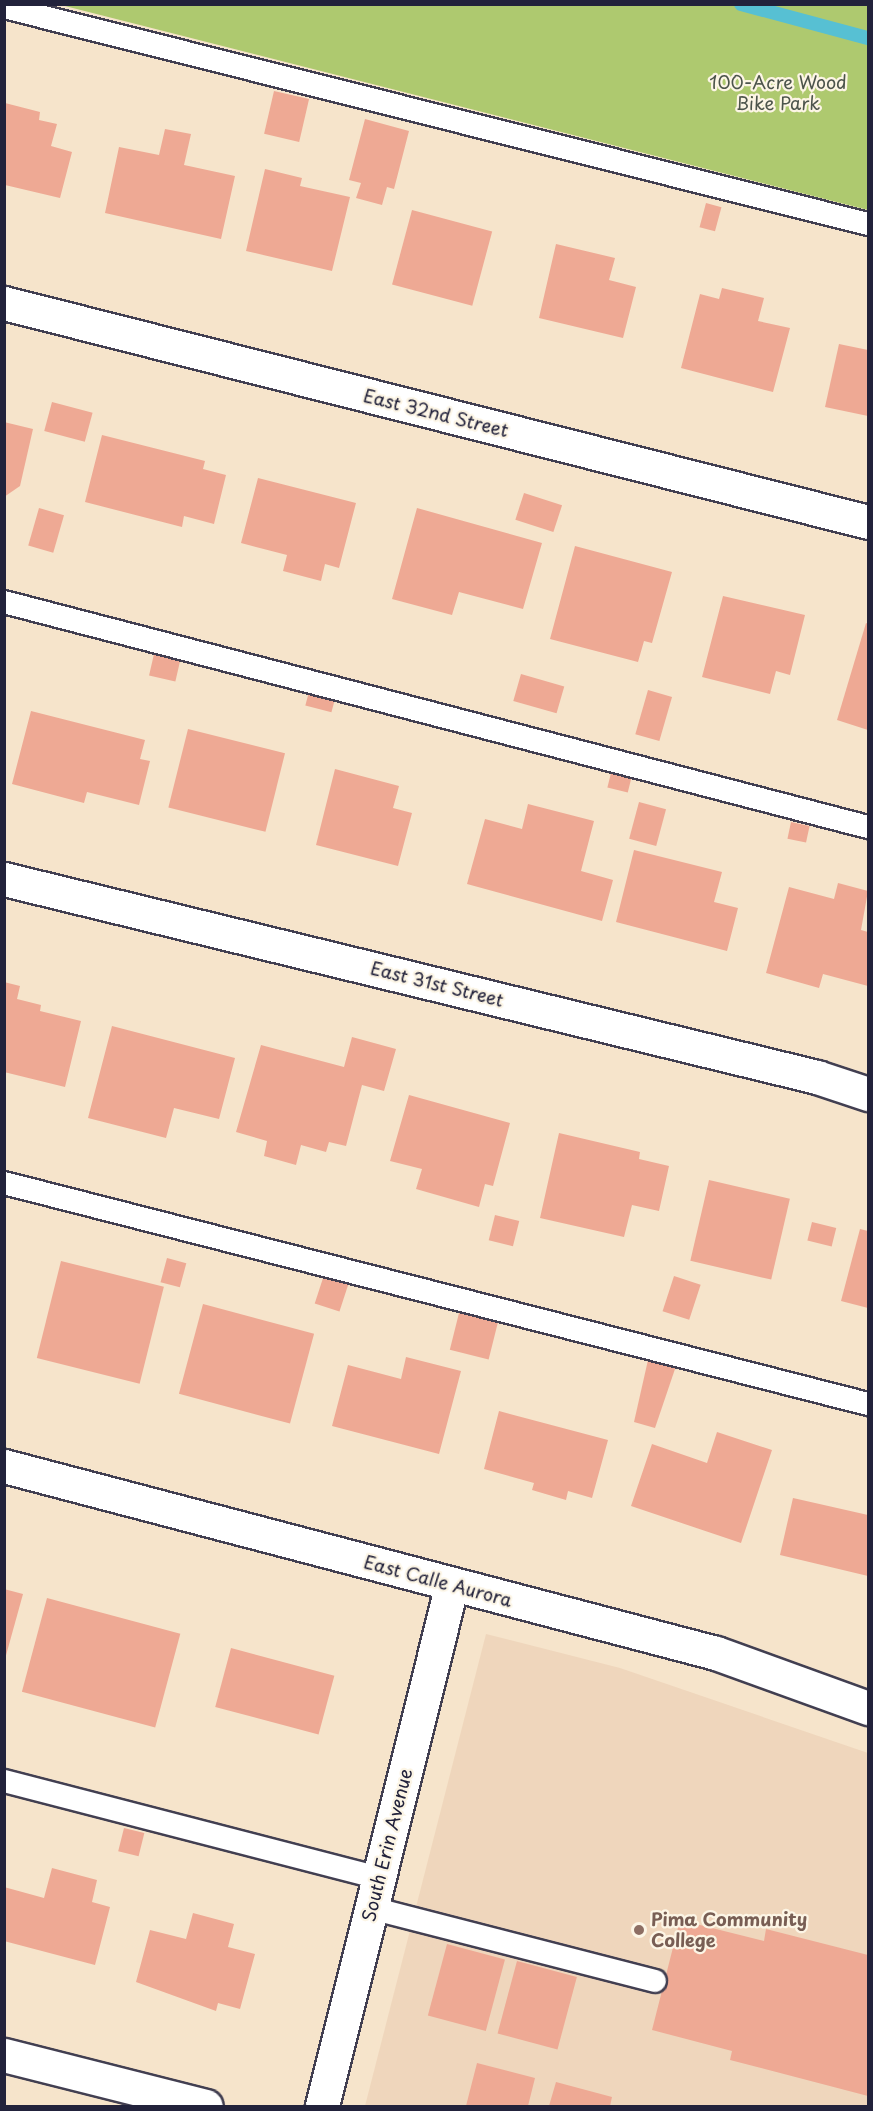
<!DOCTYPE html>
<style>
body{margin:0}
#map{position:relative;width:873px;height:2111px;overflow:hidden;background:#f6e4cb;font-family:"Playpen Sans",sans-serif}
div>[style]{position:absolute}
.built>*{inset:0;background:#efd6bc}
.green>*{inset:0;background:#aec96f}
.stream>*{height:14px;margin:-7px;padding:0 7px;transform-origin:7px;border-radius:7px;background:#57c0d3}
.building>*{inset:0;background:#eea994;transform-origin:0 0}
.roads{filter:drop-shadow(2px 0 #423f51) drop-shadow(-2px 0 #423f51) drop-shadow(0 2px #423f51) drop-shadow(0 -2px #423f51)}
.lane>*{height:22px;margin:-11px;padding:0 11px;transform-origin:11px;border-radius:11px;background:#fff}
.street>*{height:33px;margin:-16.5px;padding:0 16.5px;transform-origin:16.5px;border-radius:16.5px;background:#fff}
.dots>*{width:16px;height:16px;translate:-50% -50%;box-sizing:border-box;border:3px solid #fcf5e5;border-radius:50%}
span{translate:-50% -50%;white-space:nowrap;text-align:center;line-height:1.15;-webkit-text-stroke:4.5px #fcf5e5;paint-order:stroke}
.park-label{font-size:18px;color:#4c544b}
.street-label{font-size:18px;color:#22223b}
.education-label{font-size:18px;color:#785e54;font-weight:700}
.left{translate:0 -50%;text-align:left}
.frame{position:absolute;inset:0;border:6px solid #22223b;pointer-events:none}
</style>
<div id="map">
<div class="built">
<div style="clip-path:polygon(486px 1634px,620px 1668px,868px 1753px,868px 2106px,365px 2106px)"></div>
</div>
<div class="green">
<div style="clip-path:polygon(61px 5px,868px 5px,868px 210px)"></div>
</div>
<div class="stream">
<div style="left:741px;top:4px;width:131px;rotate:15deg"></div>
</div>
<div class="building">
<div style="left:274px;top:91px;width:36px;height:44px;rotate:13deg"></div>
<div style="clip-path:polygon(5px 103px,40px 112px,39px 120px,57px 124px,51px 146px,72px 152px,60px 198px,5px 185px)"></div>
<div style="clip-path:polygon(365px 119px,409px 131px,394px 189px,387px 187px,382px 205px,356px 198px,361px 183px,349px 180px)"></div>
<div style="clip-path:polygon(165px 129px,191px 134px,184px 165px,235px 176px,221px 239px,105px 213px,119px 147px,159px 155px)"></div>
<div style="clip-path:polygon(265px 169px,302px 178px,300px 186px,350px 197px,332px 271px,246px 251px)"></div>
<div style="left:706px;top:203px;width:16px;height:25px;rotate:15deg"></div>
<div style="left:412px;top:210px;width:83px;height:77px;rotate:15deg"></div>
<div style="clip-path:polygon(556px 244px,615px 258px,609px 280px,636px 287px,623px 338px,539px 318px)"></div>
<div style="clip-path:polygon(722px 288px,764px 298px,758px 321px,790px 328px,773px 392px,681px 368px,700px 294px,719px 299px)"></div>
<div style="clip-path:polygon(839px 344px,868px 350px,868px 416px,825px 407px)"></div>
<div style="left:52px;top:402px;width:42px;height:30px;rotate:15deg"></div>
<div style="clip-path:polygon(4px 422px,33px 429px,20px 486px,4px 497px)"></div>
<div style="clip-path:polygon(102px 435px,205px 461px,203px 469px,226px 475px,214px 524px,184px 516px,182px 527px,85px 502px)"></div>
<div style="clip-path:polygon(258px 478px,356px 503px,339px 568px,325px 564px,321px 581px,283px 571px,287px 555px,241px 543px)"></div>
<div style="left:524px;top:493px;width:40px;height:28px;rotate:18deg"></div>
<div style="left:39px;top:508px;width:26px;height:39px;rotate:16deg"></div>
<div style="clip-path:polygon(417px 508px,542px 543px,523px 609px,459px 592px,452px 615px,392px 599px)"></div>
<div style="clip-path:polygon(575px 546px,672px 572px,652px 643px,644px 641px,638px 662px,550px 639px)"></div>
<div style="clip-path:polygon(723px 596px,805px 615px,790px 675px,776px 671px,770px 694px,702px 677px)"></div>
<div style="clip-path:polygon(866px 623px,868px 624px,868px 730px,837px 720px)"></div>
<div style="left:154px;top:654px;width:27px;height:22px;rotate:13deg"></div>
<div style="left:521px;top:674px;width:45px;height:28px;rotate:16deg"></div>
<div style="left:310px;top:688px;width:27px;height:18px;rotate:15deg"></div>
<div style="left:648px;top:690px;width:25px;height:46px;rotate:16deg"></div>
<div style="clip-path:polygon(31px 711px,145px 740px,140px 759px,150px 761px,139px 805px,87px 792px,84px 803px,12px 784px)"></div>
<div style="left:188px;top:729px;width:100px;height:81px;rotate:14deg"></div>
<div style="clip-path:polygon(335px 769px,399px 786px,393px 808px,412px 813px,398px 866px,316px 845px)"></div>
<div style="left:612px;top:769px;width:21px;height:19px;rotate:14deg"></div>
<div style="left:639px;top:802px;width:28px;height:38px;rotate:15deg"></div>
<div style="clip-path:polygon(528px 804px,594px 821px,581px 871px,613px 880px,602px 921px,467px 884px,485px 819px,522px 829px)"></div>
<div style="left:791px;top:822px;width:19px;height:17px;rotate:12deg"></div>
<div style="clip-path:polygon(634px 850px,722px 872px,714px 902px,738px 908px,727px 951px,616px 922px)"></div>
<div style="clip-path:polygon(838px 883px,868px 891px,861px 930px,868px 932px,868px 986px,823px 974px,819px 988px,766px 973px,789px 887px,834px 899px)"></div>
<div style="clip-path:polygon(4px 982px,20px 986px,17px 999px,41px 1005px,40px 1011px,81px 1021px,65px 1087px,4px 1072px)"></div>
<div style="clip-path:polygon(112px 1026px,235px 1058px,219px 1119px,174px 1108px,166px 1138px,88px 1118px)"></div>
<div style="clip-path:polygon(352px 1037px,396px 1049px,384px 1091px,362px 1085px,346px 1146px,329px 1142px,326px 1152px,301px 1145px,296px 1165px,264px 1156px,267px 1141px,236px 1132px,261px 1045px,344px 1067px)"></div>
<div style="clip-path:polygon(409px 1095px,510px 1123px,493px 1186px,485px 1184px,479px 1207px,416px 1189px,422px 1169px,390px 1161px)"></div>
<div style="clip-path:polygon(559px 1133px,640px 1152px,639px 1159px,669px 1166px,659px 1211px,632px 1205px,624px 1237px,540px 1218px)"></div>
<div style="left:709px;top:1180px;width:83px;height:83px;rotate:13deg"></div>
<div style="left:495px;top:1215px;width:25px;height:26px;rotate:14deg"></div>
<div style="left:812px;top:1222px;width:25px;height:19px;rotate:14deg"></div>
<div style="clip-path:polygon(860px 1229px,868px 1231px,868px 1308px,841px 1301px)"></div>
<div style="left:167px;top:1258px;width:20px;height:25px;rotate:15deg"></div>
<div style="left:61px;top:1261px;width:106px;height:100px;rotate:14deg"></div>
<div style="left:324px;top:1275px;width:26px;height:30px;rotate:18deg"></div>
<div style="left:674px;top:1276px;width:28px;height:37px;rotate:18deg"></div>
<div style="left:203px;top:1304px;width:115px;height:93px;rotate:15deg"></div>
<div style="left:459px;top:1313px;width:40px;height:38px;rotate:14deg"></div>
<div style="clip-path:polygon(406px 1357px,461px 1371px,439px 1454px,332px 1426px,348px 1365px,401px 1379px)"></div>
<div style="clip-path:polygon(648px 1360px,676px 1366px,655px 1428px,634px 1422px)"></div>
<div style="clip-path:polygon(499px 1411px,608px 1440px,592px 1498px,568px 1491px,566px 1500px,532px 1490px,534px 1483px,484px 1469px)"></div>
<div style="clip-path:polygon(717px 1432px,772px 1450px,741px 1543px,631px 1506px,652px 1444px,707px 1463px)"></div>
<div style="clip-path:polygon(793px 1498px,868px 1515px,868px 1576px,780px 1555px)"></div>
<div style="clip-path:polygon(4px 1589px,23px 1594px,5px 1659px,4px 1659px)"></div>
<div style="left:47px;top:1598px;width:138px;height:97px;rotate:15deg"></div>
<div style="left:231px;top:1648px;width:107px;height:61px;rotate:15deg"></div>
<div style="left:124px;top:1828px;width:21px;height:24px;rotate:14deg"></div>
<div style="clip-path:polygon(52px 1868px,97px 1880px,92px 1902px,110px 1907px,95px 1965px,4px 1941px,4px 1887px,44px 1898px)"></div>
<div style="clip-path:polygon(193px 1913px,234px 1924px,228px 1947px,255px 1954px,240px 2009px,218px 2003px,216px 2011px,136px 1982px,150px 1930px,186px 1939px)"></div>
<div style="clip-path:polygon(680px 1920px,764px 1941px,766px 1929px,868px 1955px,868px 2096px,730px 2060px,732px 2051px,652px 2030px)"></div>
<div style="left:447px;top:1944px;width:60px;height:74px;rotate:15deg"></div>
<div style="left:517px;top:1961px;width:62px;height:75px;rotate:15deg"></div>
<div style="clip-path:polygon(477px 2063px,535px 2078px,528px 2106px,466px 2106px)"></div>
<div style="clip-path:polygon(556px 2082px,612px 2097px,610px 2106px,549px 2106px)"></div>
</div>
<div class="roads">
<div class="lane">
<div style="left:4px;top:7px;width:891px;rotate:14.1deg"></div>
<div style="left:4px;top:602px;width:893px;rotate:14.6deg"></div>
<div style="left:4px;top:1183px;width:892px;rotate:14.35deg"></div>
<div style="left:4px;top:1781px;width:388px;rotate:14.5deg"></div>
<div style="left:371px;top:1908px;width:293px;rotate:14.4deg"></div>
</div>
<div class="street">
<div style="left:4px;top:303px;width:891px;rotate:14.22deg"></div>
<div style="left:4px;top:879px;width:837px;rotate:13.69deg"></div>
<div style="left:817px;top:1077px;width:54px;rotate:18.4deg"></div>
<div style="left:4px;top:1466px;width:736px;rotate:14.72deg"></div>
<div style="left:716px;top:1653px;width:162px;rotate:19.9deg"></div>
<div style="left:4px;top:2055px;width:208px;rotate:14.2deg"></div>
<div style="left:322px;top:2106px;width:538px;rotate:-76.02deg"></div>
</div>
</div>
<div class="dots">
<div style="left:639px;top:1930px;background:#8d6e63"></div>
</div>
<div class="park-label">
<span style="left:778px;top:93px">100-Acre Wood<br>Bike Park</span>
</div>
<div class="street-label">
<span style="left:436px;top:413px;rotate:14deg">East 32nd Street</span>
<span style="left:437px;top:984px;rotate:14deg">East 31st Street</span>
<span style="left:438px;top:1581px;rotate:15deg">East Calle Aurora</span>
<span style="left:387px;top:1845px;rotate:-76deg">South Erin Avenue</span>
</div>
<div class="education-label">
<span class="left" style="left:651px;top:1930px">Pima Community<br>College</span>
</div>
<div class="frame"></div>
</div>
